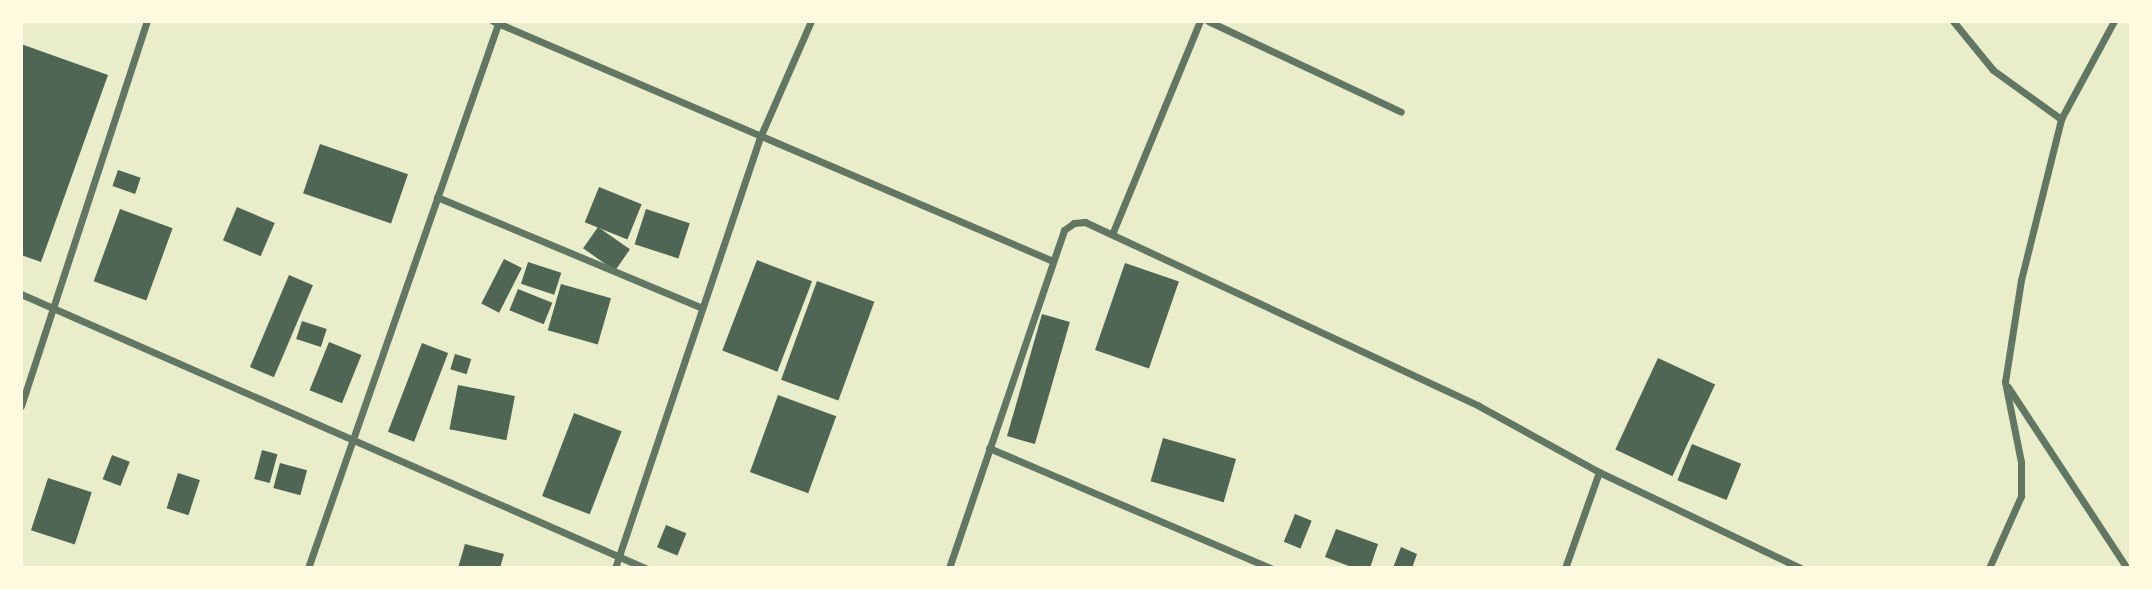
<!DOCTYPE html>
<style>
body{margin:0}
#map{position:relative;width:2152px;height:589px;overflow:hidden;background:#e9edc9;font-family:"Libre Baskerville",serif}
div>[style]{position:absolute}
.building>*{inset:0;background:#4f6655;transform-origin:0 0}
.minor>*{height:7px;margin:-3.5px;padding:0 3.5px;transform-origin:3.5px;border-radius:3.5px;background:#617663}
span{translate:-50% -50%;white-space:nowrap;text-align:center;line-height:1.15;-webkit-text-stroke:7px #fefae0;paint-order:stroke}
.frame{position:absolute;inset:0;border:23px solid #fefae0;pointer-events:none}
</style>
<div id="map">
<div class="building">
<div style="clip-path:polygon(21px 44px,108px 75px,41px 262px,21px 255px)"></div>
<div style="left:320px;top:144px;width:93px;height:52px;rotate:19deg"></div>
<div style="left:118px;top:170px;width:24px;height:17px;rotate:19deg"></div>
<div style="left:599px;top:187px;width:46px;height:38px;rotate:22deg"></div>
<div style="left:237px;top:207px;width:41px;height:36px;rotate:23deg"></div>
<div style="left:120px;top:209px;width:56px;height:77px;rotate:20deg"></div>
<div style="left:646px;top:209px;width:46px;height:37px;rotate:18deg"></div>
<div style="left:598px;top:227px;width:39px;height:26px;rotate:35deg"></div>
<div style="left:504px;top:259px;width:20px;height:50px;rotate:27deg"></div>
<div style="left:757px;top:260px;width:59px;height:97px;rotate:21deg"></div>
<div style="left:528px;top:262px;width:35px;height:23px;rotate:18deg"></div>
<div style="left:1125px;top:263px;width:57px;height:92px;rotate:19deg"></div>
<div style="left:289px;top:275px;width:26px;height:100px;rotate:23deg"></div>
<div style="left:817px;top:281px;width:61px;height:105px;rotate:20deg"></div>
<div style="left:561px;top:284px;width:52px;height:48px;rotate:16deg"></div>
<div style="left:518px;top:289px;width:37px;height:23px;rotate:22deg"></div>
<div style="left:1042px;top:314px;width:29px;height:127px;rotate:16deg"></div>
<div style="left:302px;top:321px;width:26px;height:19px;rotate:18deg"></div>
<div style="left:329px;top:342px;width:35px;height:52px;rotate:22deg"></div>
<div style="left:422px;top:343px;width:28px;height:95px;rotate:21deg"></div>
<div style="left:455px;top:354px;width:17px;height:16px;rotate:17deg"></div>
<div style="left:1658px;top:358px;width:63px;height:101px;rotate:25deg"></div>
<div style="left:458px;top:385px;width:58px;height:45px;rotate:11deg"></div>
<div style="left:778px;top:395px;width:62px;height:82px;rotate:20deg"></div>
<div style="left:574px;top:413px;width:51px;height:89px;rotate:21deg"></div>
<div style="left:1163px;top:438px;width:76px;height:45px;rotate:16deg"></div>
<div style="left:1692px;top:444px;width:53px;height:39px;rotate:22deg"></div>
<div style="left:262px;top:450px;width:16px;height:30px;rotate:15deg"></div>
<div style="left:112px;top:455px;width:19px;height:26px;rotate:21deg"></div>
<div style="left:280px;top:463px;width:28px;height:26px;rotate:15deg"></div>
<div style="left:178px;top:473px;width:23px;height:37px;rotate:18deg"></div>
<div style="left:48px;top:478px;width:46px;height:55px;rotate:18deg"></div>
<div style="left:1295px;top:514px;width:18px;height:30px;rotate:22deg"></div>
<div style="left:666px;top:525px;width:22px;height:24px;rotate:22deg"></div>
<div style="clip-path:polygon(1336px 529px,1378px 544px,1370px 568px,1354px 568px,1325px 557px)"></div>
<div style="clip-path:polygon(465px 544px,504px 554px,500px 568px,458px 568px)"></div>
<div style="clip-path:polygon(1401px 547px,1417px 554px,1412px 568px,1393px 568px)"></div>
</div>
<div class="minor">
<div style="left:493px;top:21px;width:609px;rotate:23.2deg"></div>
<div style="left:1208px;top:21px;width:213px;rotate:25.2deg"></div>
<div style="left:1953px;top:21px;width:63px;rotate:50.8deg"></div>
<div style="left:1993px;top:70px;width:84px;rotate:35.8deg"></div>
<div style="left:437px;top:197px;width:287px;rotate:22.7deg"></div>
<div style="left:1113px;top:232px;width:228px;rotate:-67.6deg"></div>
<div style="left:21px;top:294px;width:682px;rotate:23.71deg"></div>
<div style="left:2008px;top:387px;width:217px;rotate:56.7deg"></div>
<div style="left:21px;top:406px;width:405px;rotate:-71.9deg"></div>
<div style="left:989px;top:448px;width:306px;rotate:23.1deg"></div>
<div style="left:308px;top:568px;width:579px;rotate:-70.75deg"></div>
<div style="left:615px;top:568px;width:457px;rotate:-71.4deg"></div>
<div style="left:761px;top:135px;width:124px;rotate:-66.3deg"></div>
<div style="left:949px;top:568px;width:357px;rotate:-71.2deg"></div>
<div style="left:1064px;top:230px;width:12px;rotate:-35deg"></div>
<div style="left:1074px;top:223px;width:11px;rotate:-5deg"></div>
<div style="left:1085px;top:222px;width:435px;rotate:25deg"></div>
<div style="left:1479px;top:406px;width:137px;rotate:28.8deg"></div>
<div style="left:1599px;top:472px;width:223px;rotate:25.5deg"></div>
<div style="left:1565px;top:568px;width:102px;rotate:-70.5deg"></div>
<div style="left:1989px;top:568px;width:79px;rotate:-66deg"></div>
<div style="left:2021px;top:496px;width:34px;rotate:-90deg"></div>
<div style="left:2021px;top:462px;width:82px;rotate:-101.3deg"></div>
<div style="left:2005px;top:382px;width:103px;rotate:-81.1deg"></div>
<div style="left:2021px;top:280px;width:166px;rotate:-76deg"></div>
<div style="left:2061px;top:119px;width:111px;rotate:-61.6deg"></div>
</div>
<div class="frame"></div>
</div>
